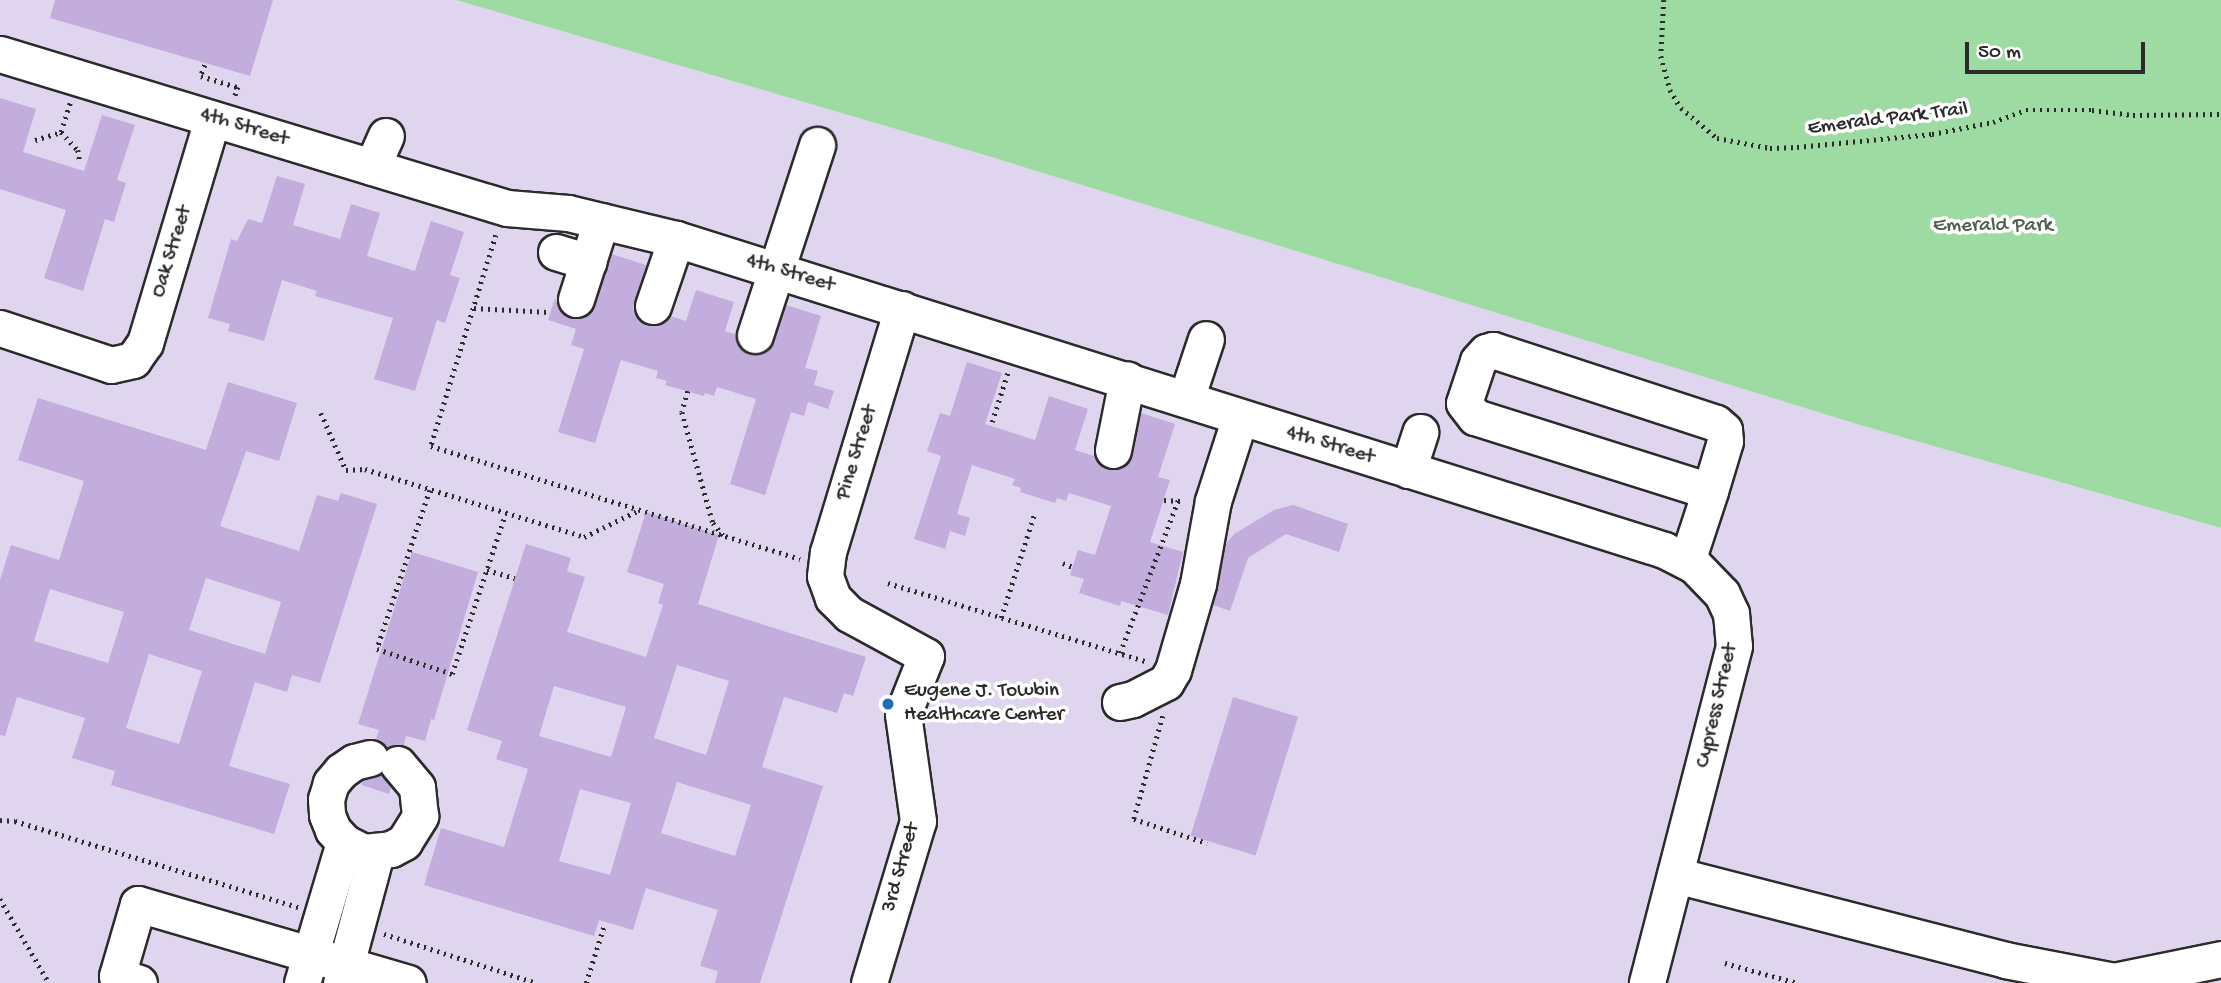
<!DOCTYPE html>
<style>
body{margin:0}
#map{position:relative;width:2221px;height:983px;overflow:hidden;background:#ede6f5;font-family:"Gochi Hand",sans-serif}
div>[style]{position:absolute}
.built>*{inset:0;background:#e0d5ee}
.green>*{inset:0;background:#9edba3}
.building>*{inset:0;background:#c2addd;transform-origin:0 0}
.path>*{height:4.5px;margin-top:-2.25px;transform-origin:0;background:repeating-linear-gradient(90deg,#2b2b2b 0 2px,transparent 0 7px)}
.roads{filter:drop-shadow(2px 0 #2b2b2b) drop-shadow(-2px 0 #2b2b2b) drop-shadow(0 2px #2b2b2b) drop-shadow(0 -2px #2b2b2b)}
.minor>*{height:35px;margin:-17.5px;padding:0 17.5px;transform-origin:17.5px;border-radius:17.5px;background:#fff}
.dots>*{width:19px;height:19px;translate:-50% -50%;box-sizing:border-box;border:4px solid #fff;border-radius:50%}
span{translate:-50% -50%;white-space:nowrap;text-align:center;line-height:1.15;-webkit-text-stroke:7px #fff;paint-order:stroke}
.street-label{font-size:21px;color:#2b2b2b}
.park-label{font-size:21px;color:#4e604f}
.poi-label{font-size:21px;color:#2b2b2b}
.left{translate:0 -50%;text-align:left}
.scale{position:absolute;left:1965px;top:42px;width:180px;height:32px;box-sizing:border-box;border:4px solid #2b2b2b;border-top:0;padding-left:9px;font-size:21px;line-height:24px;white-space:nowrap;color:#2b2b2b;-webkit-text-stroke:5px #fff;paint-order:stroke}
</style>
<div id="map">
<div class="built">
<div style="clip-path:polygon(0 0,456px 0,988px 156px,1860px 425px,2221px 528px,2221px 983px,0 983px)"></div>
</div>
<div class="green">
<div style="clip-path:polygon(456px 0,2221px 0,2221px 528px,1860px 425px,988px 156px)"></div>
</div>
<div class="building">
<div style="clip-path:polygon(55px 0,273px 0,250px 76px,50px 18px)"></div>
<div style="clip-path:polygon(0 98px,36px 109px,23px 152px,84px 171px,102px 115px,135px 125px,117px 180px,126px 183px,114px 222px,105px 219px,83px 291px,44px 278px,66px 210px,0 189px)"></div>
<div style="clip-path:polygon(277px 176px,305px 184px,293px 225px,340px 239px,351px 204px,380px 213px,367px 256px,415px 271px,431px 221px,464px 232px,450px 275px,460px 278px,445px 323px,437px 320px,415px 391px,374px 379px,393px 318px,315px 296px,317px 291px,282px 280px,264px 341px,228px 331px,230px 324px,208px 318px,231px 239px,237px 241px,248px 219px,262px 223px)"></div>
<div style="clip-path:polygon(612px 254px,646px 265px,633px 309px,638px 320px,647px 325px,658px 326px,670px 316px,686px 321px,696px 290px,734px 302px,725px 331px,735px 334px,741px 349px,758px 355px,768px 350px,774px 342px,786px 305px,821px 316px,805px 368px,818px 371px,814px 385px,834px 391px,828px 409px,808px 402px,804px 416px,791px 412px,765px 495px,730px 484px,756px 399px,717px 387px,714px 396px,705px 393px,704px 396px,665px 385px,667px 381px,656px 378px,658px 371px,621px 360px,595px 443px,558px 432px,584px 349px,571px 345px,576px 329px,548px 320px,555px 298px,561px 312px,569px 318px,580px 319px,590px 313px)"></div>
<div style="clip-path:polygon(967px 362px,1002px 373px,985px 424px,1035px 440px,1049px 396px,1088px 409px,1075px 450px,1094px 456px,1099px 465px,1108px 470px,1120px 469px,1129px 463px,1141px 413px,1175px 424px,1158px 477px,1170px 480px,1150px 542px,1183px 552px,1168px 615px,1121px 601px,1120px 606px,1079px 593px,1084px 579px,1070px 575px,1078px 550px,1095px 555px,1111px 506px,1069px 493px,1066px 501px,1057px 498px,1055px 503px,1020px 492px,1021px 488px,1012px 485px,1015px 479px,972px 465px,957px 514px,970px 518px,965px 536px,950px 531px,945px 549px,914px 539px,941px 456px,927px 451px,940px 413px,950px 416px)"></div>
<div style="clip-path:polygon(evenodd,228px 382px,297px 403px,279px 461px,246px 451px,220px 526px,299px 551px,317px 495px,338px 501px,341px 493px,377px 504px,320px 683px,292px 675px,287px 692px,255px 682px,229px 766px,290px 784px,274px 834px,111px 785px,115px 771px,72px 758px,85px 718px,17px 697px,5px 736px,0 735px,0 580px,11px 545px,59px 560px,84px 481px,18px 460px,38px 398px,206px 450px,228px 382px,206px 578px,281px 602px,265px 654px,189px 630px,206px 578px,228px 382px,50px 589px,124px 612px,108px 663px,34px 641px,50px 589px,228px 382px,149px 654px,202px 671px,179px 744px,126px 728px,149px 654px)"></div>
<div style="clip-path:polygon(1293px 505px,1348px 524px,1339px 552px,1286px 534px,1248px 558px,1230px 611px,1213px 605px,1226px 544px,1234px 534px,1274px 510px)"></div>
<div style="clip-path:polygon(evenodd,646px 512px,719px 535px,698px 604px,866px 657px,853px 696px,844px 693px,837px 713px,784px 697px,762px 767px,823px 786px,760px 983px,715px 983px,718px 971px,700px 966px,718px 910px,646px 888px,633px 930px,599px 920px,594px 936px,424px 885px,441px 828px,504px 847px,528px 769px,496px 759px,502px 741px,467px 730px,526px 544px,571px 558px,567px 571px,585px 577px,567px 632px,646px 657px,663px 605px,658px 603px,664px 584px,627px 572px,646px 512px,677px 665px,729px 681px,706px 755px,654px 738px,677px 665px,646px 512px,554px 686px,626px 707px,611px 757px,539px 736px,554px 686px,646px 512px,677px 782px,751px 805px,735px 856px,661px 833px,677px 782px,646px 512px,580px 789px,631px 803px,610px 875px,559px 861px,580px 789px)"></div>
<div style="clip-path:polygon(412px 552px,478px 572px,434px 720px,431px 719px,425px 741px,406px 736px,404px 745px,387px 748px,376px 739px,379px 730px,358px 724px)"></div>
<div style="left:1233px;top:697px;width:68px;height:145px;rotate:17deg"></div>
<div style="clip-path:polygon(381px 774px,391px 787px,389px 794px,362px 785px,363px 780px)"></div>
</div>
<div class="path">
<div style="left:1664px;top:0;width:56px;rotate:93.1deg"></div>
<div style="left:1661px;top:56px;width:35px;rotate:75deg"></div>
<div style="left:1670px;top:90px;width:21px;rotate:59deg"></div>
<div style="left:1681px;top:108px;width:47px;rotate:39.8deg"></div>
<div style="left:1717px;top:138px;width:54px;rotate:10.7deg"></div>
<div style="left:1770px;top:148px;width:27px;rotate:-2deg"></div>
<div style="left:1797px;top:147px;width:136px;rotate:-5.5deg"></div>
<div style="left:1932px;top:134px;width:62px;rotate:-11.1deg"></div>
<div style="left:1993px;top:122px;width:35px;rotate:-20deg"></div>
<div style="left:2026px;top:110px;width:66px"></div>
<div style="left:2092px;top:110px;width:41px;rotate:7deg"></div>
<div style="left:2133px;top:115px;width:88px;rotate:-0.7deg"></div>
<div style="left:205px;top:65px;width:12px;rotate:110deg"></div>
<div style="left:201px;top:76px;width:39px;rotate:17deg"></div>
<div style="left:238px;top:87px;width:9px;rotate:108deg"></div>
<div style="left:61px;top:132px;width:31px;rotate:-73deg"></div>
<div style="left:61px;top:132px;width:25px;rotate:47deg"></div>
<div style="left:78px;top:150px;width:13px;rotate:81deg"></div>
<div style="left:35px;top:140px;width:27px;rotate:-17deg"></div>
<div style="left:496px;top:235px;width:221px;rotate:107.1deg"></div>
<div style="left:431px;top:446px;width:386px;rotate:17deg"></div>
<div style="left:474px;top:308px;width:74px;rotate:3.1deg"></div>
<div style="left:688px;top:391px;width:22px;rotate:106deg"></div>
<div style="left:682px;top:412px;width:115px;rotate:74.4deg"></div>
<div style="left:713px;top:523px;width:16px;rotate:50deg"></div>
<div style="left:321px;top:413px;width:62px;rotate:66.3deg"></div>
<div style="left:346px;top:470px;width:19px;rotate:-3deg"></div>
<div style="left:365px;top:469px;width:229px;rotate:17.2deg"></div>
<div style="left:584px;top:537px;width:61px;rotate:-26.1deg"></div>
<div style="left:992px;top:422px;width:52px;rotate:-72.3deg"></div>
<div style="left:430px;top:490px;width:168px;rotate:108.4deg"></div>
<div style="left:377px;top:649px;width:79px;rotate:18.4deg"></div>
<div style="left:452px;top:674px;width:168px;rotate:-71.6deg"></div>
<div style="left:1164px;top:500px;width:16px;rotate:4deg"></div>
<div style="left:1063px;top:563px;width:11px;rotate:22deg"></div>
<div style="left:487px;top:570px;width:29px;rotate:16deg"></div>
<div style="left:888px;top:583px;width:269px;rotate:16.9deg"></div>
<div style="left:1001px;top:618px;width:108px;rotate:-72.2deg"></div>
<div style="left:1120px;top:653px;width:164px;rotate:-69.2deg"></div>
<div style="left:1163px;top:716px;width:107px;rotate:105.7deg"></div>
<div style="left:1134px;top:819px;width:77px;rotate:18.2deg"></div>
<div style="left:0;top:820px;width:15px;rotate:4deg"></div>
<div style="left:15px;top:821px;width:296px;rotate:16.9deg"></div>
<div style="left:0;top:899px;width:97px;rotate:59.7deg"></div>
<div style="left:384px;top:934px;width:161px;rotate:17.8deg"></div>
<div style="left:1725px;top:963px;width:75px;rotate:15.5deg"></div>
<div style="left:586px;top:983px;width:60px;rotate:-72.5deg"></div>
</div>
<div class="roads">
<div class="minor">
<div style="left:0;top:54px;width:530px;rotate:16.9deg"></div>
<div style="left:507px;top:208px;width:61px;rotate:4.7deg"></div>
<div style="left:568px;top:213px;width:111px;rotate:13.5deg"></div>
<div style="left:676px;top:239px;width:1036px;rotate:17.47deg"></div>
<div style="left:1664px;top:550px;width:34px;rotate:27deg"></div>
<div style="left:1694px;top:565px;width:40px;rotate:46deg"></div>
<div style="left:1722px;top:594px;width:21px;rotate:65deg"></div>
<div style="left:1731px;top:613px;width:33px;rotate:85deg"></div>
<div style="left:1734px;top:646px;width:348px;rotate:104.5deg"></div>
<div style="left:372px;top:167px;width:34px;rotate:-66deg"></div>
<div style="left:556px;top:252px;width:34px;rotate:17deg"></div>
<div style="left:576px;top:299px;width:82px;rotate:-72.2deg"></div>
<div style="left:653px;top:306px;width:71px;rotate:-71.1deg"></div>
<div style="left:0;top:328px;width:117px;rotate:18.4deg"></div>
<div style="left:111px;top:365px;width:23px;rotate:-13deg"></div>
<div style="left:133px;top:360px;width:21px;rotate:-55deg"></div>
<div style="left:145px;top:343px;width:234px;rotate:-73.3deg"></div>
<div style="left:755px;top:335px;width:200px;rotate:-71.9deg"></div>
<div style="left:1186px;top:399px;width:63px;rotate:-71.6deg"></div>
<div style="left:1113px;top:450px;width:72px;rotate:-78.8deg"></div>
<div style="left:1408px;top:470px;width:40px;rotate:-72deg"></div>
<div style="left:1687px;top:561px;width:74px;rotate:-71.8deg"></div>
<div style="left:1710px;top:491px;width:52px;rotate:-73.3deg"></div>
<div style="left:1725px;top:441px;width:11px;rotate:-95deg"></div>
<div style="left:1724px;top:430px;width:11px;rotate:-139deg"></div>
<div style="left:1716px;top:423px;width:235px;rotate:-161.9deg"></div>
<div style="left:1493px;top:350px;width:7px;rotate:164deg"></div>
<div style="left:1486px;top:352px;width:12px;rotate:132deg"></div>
<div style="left:1478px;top:361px;width:44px;rotate:108.4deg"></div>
<div style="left:1464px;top:403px;width:18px;rotate:52deg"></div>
<div style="left:1475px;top:417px;width:246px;rotate:17.5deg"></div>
<div style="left:1120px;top:702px;width:13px;rotate:-13deg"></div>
<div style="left:1133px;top:699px;width:37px;rotate:-27deg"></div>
<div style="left:1166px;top:682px;width:14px;rotate:-60deg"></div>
<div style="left:1173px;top:670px;width:90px;rotate:-73.8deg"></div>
<div style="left:1198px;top:584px;width:84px;rotate:-79.8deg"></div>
<div style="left:1213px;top:501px;width:88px;rotate:-72.2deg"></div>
<div style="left:370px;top:758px;width:16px;rotate:166deg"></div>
<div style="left:354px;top:762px;width:16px;rotate:145deg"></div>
<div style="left:341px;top:771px;width:16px;rotate:130deg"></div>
<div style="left:331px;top:783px;width:17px;rotate:107deg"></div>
<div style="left:326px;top:799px;width:16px;rotate:86deg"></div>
<div style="left:327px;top:815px;width:16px;rotate:68deg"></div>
<div style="left:333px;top:830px;width:16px;rotate:47deg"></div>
<div style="left:344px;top:842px;width:22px;rotate:27deg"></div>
<div style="left:364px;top:852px;width:27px;rotate:-6deg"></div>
<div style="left:391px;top:849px;width:15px;rotate:-28deg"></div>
<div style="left:404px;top:842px;width:31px;rotate:-58deg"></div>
<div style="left:420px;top:816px;width:29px;rotate:-96deg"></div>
<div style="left:417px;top:787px;width:30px;rotate:-130deg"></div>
<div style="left:1675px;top:875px;width:341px;rotate:14.4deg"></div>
<div style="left:2005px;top:960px;width:111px;rotate:10.9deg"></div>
<div style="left:2114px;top:981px;width:109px;rotate:-11.6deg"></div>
<div style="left:139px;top:983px;width:23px;rotate:-162deg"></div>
<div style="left:117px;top:976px;width:75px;rotate:-73.7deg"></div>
<div style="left:138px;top:904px;width:281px;rotate:16.3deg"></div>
<div style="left:302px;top:983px;width:147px;rotate:-73.4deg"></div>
<div style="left:341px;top:983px;width:135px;rotate:-74.9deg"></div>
<div style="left:869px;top:983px;width:169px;rotate:-73.2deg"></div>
<div style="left:918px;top:821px;width:108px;rotate:-98deg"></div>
<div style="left:903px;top:714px;width:62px;rotate:-68.4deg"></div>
<div style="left:926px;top:656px;width:88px;rotate:-151.4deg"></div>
<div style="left:849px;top:614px;width:23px;rotate:-135deg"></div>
<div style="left:833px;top:598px;width:23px;rotate:-110deg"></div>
<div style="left:825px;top:576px;width:24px;rotate:-83deg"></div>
<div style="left:828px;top:552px;width:254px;rotate:-73.1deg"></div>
</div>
</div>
<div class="dots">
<div style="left:888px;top:704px;background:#1f6fb2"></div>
</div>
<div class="street-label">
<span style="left:1888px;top:120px;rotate:-7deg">Emerald Park Trail</span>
<span style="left:244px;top:128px;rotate:17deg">4th Street</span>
<span style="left:173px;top:252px;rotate:-73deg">Oak Street</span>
<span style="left:790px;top:274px;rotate:17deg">4th Street</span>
<span style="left:1330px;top:446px;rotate:17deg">4th Street</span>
<span style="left:858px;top:453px;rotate:-73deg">Pine Street</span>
<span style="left:1718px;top:706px;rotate:-77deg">Cypress Street</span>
<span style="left:902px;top:868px;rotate:-74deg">3rd Street</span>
</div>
<div class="park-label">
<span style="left:1993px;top:227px">Emerald Park</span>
</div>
<div class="poi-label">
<span class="left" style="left:904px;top:704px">Eugene J. Towbin<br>Healthcare Center</span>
</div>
<div class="scale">50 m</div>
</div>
